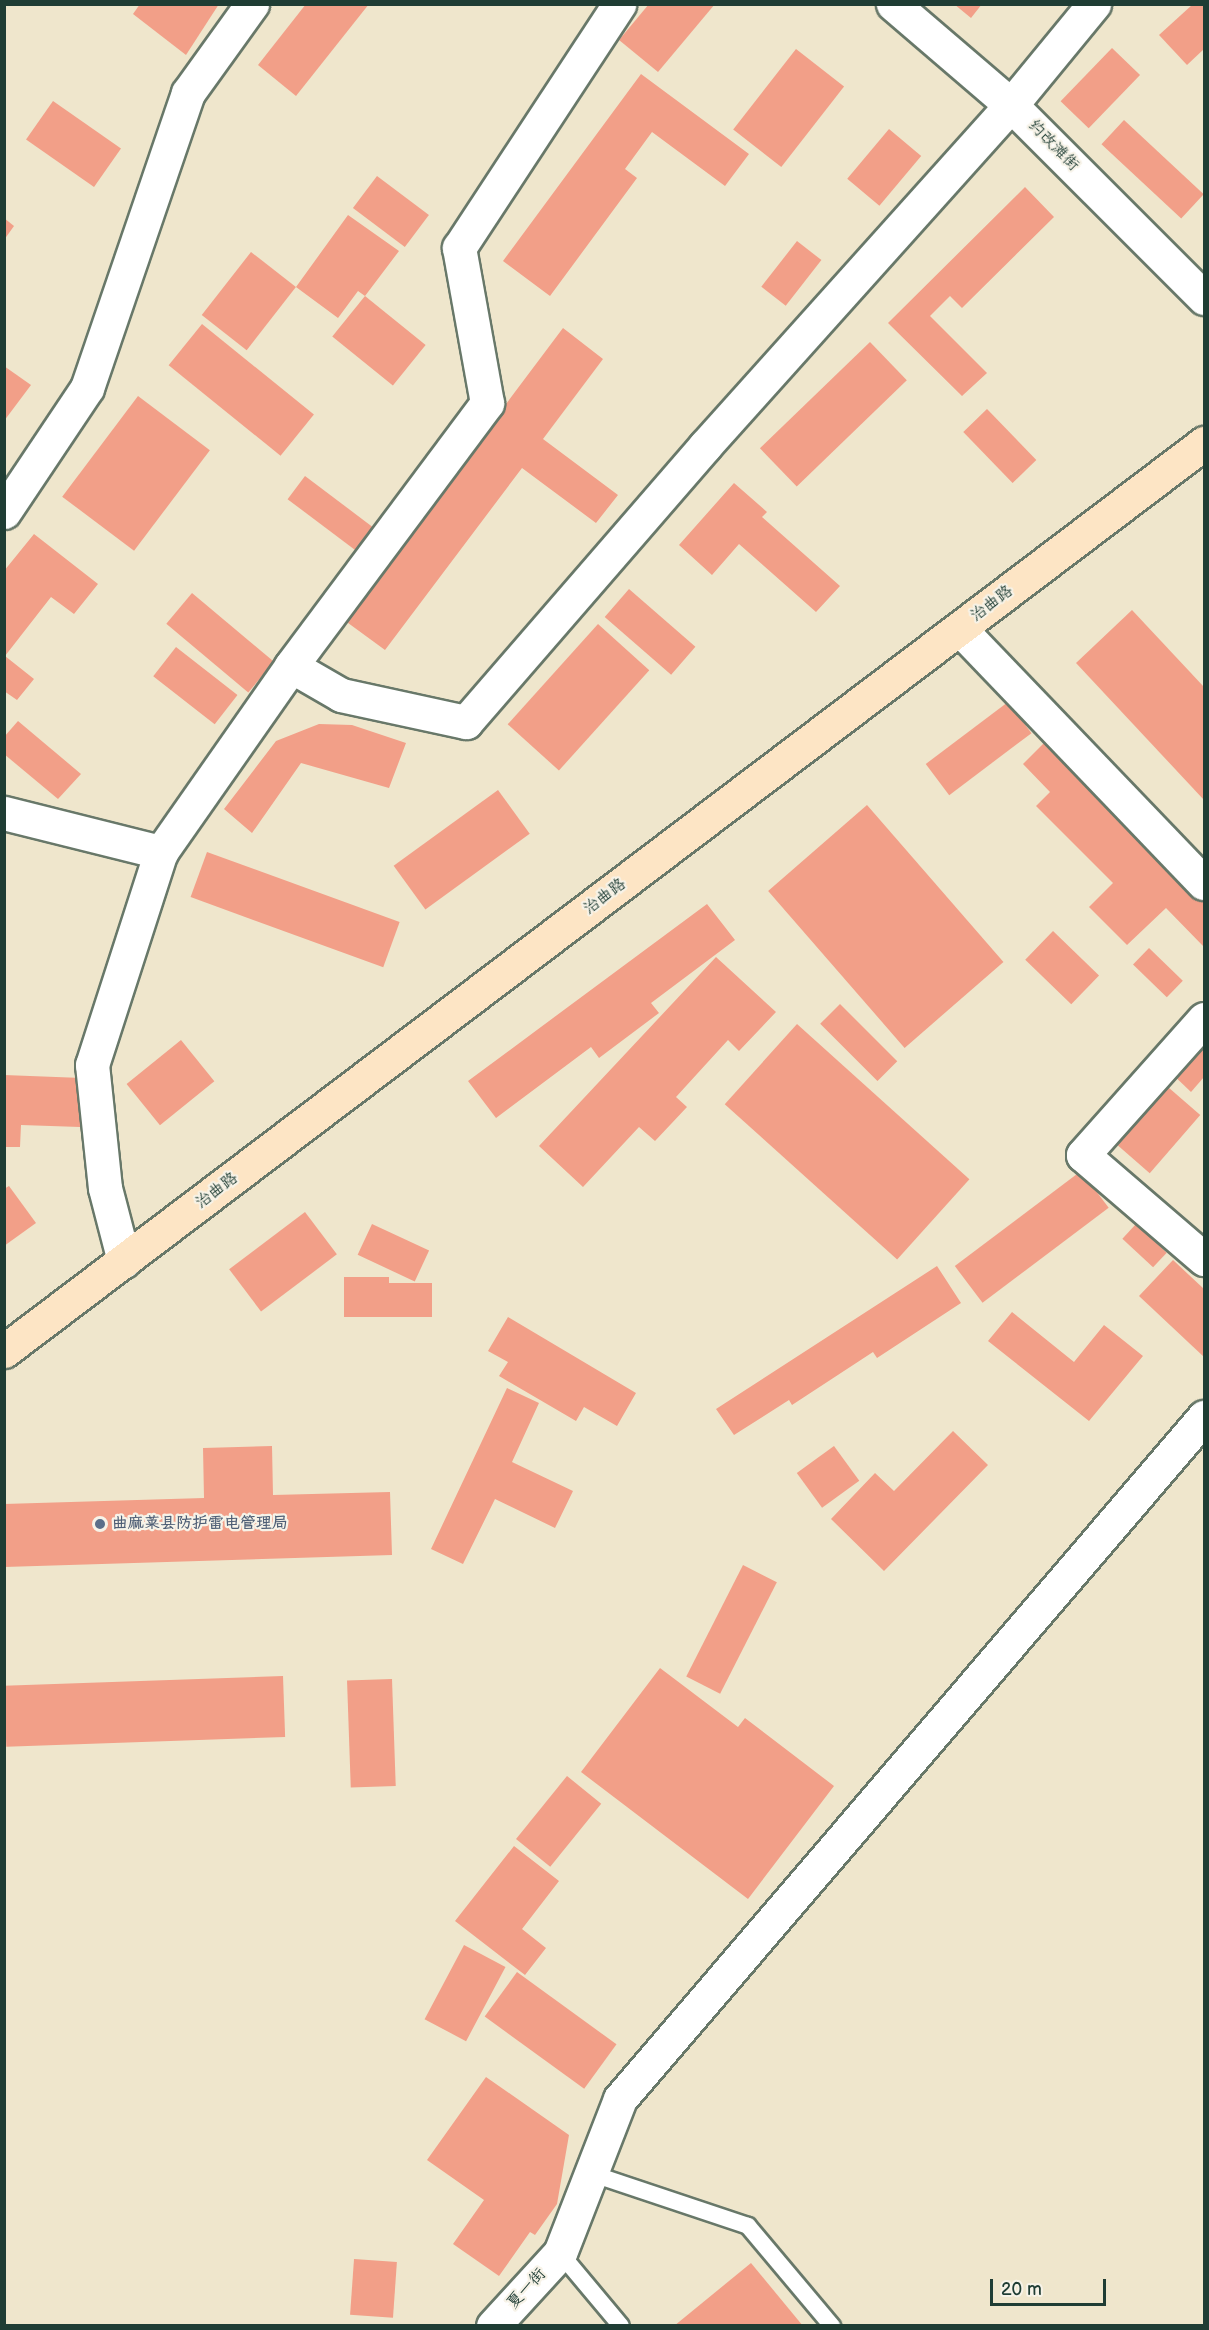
<!DOCTYPE html>
<meta charset="utf-8">
<style>
body{margin:0}
#map{position:relative;width:1209px;height:2330px;overflow:hidden;background:#efe6cc;font-family:"Balsamiq Sans","LXGW WenKai TC",sans-serif}
div>[style]{position:absolute}
.building>*{inset:0;background:#f29f88;transform-origin:0 0}
.roads{filter:drop-shadow(2px 0 #687869) drop-shadow(-2px 0 #687869) drop-shadow(0 2px #687869) drop-shadow(0 -2px #687869)}
.service>*{height:16px;margin:-8px;padding:0 8px;transform-origin:8px;border-radius:8px;background:#fff}
.minor>*{height:33px;margin:-16.5px;padding:0 16.5px;transform-origin:16.5px;border-radius:16.5px;background:#fff}
.secondary>*{height:33px;margin:-16.5px;padding:0 16.5px;transform-origin:16.5px;border-radius:16.5px;background:#fde5c5}
.dots>*{width:16px;height:16px;translate:-50% -50%;box-sizing:border-box;border:3px solid #f7f3e8;border-radius:50%}
span{translate:-50% -50%;white-space:nowrap;text-align:center;line-height:1.15;-webkit-text-stroke:4.5px #f7f3e8;paint-order:stroke}
.street-label{font-size:16px;color:#1f3d34}
.service-label{font-size:16px;color:#4e5e75;font-weight:700}
.left{translate:0 -50%;text-align:left}
.frame{position:absolute;inset:0;border:6px solid #1f3d34;pointer-events:none}
.scale{position:absolute;left:990px;top:2279px;width:116px;height:27px;box-sizing:border-box;border:3px solid #1f3d34;border-top:0;padding-left:8px;font-size:18px;line-height:21px;white-space:nowrap;color:#1f3d34;-webkit-text-stroke:4px #f7f3e8;paint-order:stroke}
</style>
<div id="map">
<div class="building">
<div style="clip-path:polygon(140px 4px,219px 4px,186px 55px,133px 14px)"></div>
<div style="clip-path:polygon(306px 4px,369px 4px,296px 96px,258px 65px)"></div>
<div style="clip-path:polygon(649px 4px,715px 4px,658px 72px,619px 40px)"></div>
<div style="clip-path:polygon(954px 4px,982px 4px,971px 18px)"></div>
<div style="clip-path:polygon(1192px 5px,1204px 5px,1204px 49px,1187px 65px,1159px 35px)"></div>
<div style="left:1112px;top:48px;width:39px;height:74px;rotate:44deg"></div>
<div style="left:796px;top:49px;width:61px;height:102px;rotate:38deg"></div>
<div style="clip-path:polygon(641px 74px,749px 154px,725px 186px,652px 132px,625px 169px,637px 178px,550px 296px,503px 261px)"></div>
<div style="left:53px;top:101px;width:83px;height:47px;rotate:35deg"></div>
<div style="left:1124px;top:120px;width:109px;height:33px;rotate:43deg"></div>
<div style="left:889px;top:129px;width:42px;height:65px;rotate:40deg"></div>
<div style="left:377px;top:176px;width:65px;height:40px;rotate:37deg"></div>
<div style="clip-path:polygon(1025px 187px,1054px 217px,962px 308px,950px 296px,930px 316px,987px 373px,962px 396px,888px 323px)"></div>
<div style="clip-path:polygon(348px 215px,399px 251px,365px 296px,358px 291px,338px 318px,296px 287px)"></div>
<div style="clip-path:polygon(4px 218px,14px 226px,4px 240px)"></div>
<div style="left:797px;top:241px;width:31px;height:58px;rotate:38deg"></div>
<div style="left:251px;top:252px;width:57px;height:80px;rotate:38deg"></div>
<div style="left:365px;top:296px;width:78px;height:52px;rotate:39deg"></div>
<div style="left:202px;top:324px;width:144px;height:53px;rotate:39deg"></div>
<div style="clip-path:polygon(563px 328px,603px 359px,543px 439px,618px 495px,596px 523px,522px 468px,385px 650px,344px 620px)"></div>
<div style="left:870px;top:342px;width:53px;height:153px;rotate:46deg"></div>
<div style="clip-path:polygon(4px 366px,31px 385px,4px 421px)"></div>
<div style="left:138px;top:396px;width:90px;height:126px;rotate:37deg"></div>
<div style="left:987px;top:409px;width:71px;height:33px;rotate:46deg"></div>
<div style="left:305px;top:476px;width:90px;height:29px;rotate:37deg"></div>
<div style="clip-path:polygon(734px 483px,767px 512px,762px 517px,840px 586px,816px 612px,739px 544px,712px 575px,679px 545px)"></div>
<div style="clip-path:polygon(34px 534px,98px 584px,74px 614px,51px 597px,5px 656px,34px 679px,17px 700px,4px 691px,4px 571px)"></div>
<div style="left:629px;top:589px;width:88px;height:37px;rotate:41deg"></div>
<div style="left:192px;top:593px;width:107px;height:40px;rotate:40deg"></div>
<div style="clip-path:polygon(1132px 610px,1204px 687px,1204px 800px,1076px 663px)"></div>
<div style="left:598px;top:624px;width:69px;height:135px;rotate:42deg"></div>
<div style="left:176px;top:647px;width:78px;height:37px;rotate:38deg"></div>
<div style="left:1008px;top:702px;width:39px;height:103px;rotate:53deg"></div>
<div style="clip-path:polygon(18px 721px,81px 774px,58px 799px,4px 754px,4px 737px)"></div>
<div style="clip-path:polygon(319px 724px,352px 725px,406px 743px,389px 788px,301px 763px,252px 833px,224px 809px,276px 741px)"></div>
<div style="clip-path:polygon(1046px 741px,1204px 899px,1204px 947px,1166px 908px,1127px 945px,1089px 907px,1113px 883px,1036px 806px,1050px 792px,1023px 764px)"></div>
<div style="left:498px;top:790px;width:54px;height:129px;rotate:54deg"></div>
<div style="left:867px;top:805px;width:208px;height:131px;rotate:49deg"></div>
<div style="left:207px;top:852px;width:205px;height:48px;rotate:20deg"></div>
<div style="clip-path:polygon(707px 904px,735px 940px,651px 1003px,659px 1013px,599px 1058px,591px 1047px,496px 1118px,468px 1081px)"></div>
<div style="left:1053px;top:931px;width:64px;height:40px;rotate:44deg"></div>
<div style="left:1149px;top:948px;width:47px;height:23px;rotate:44deg"></div>
<div style="clip-path:polygon(716px 957px,776px 1012px,739px 1051px,728px 1040px,676px 1097px,687px 1107px,655px 1141px,639px 1127px,583px 1187px,539px 1146px)"></div>
<div style="left:840px;top:1004px;width:81px;height:28px;rotate:45deg"></div>
<div style="left:797px;top:1024px;width:232px;height:108px;rotate:42deg"></div>
<div style="clip-path:polygon(1204px 1031px,1204px 1077px,1191px 1092px,1168px 1070px)"></div>
<div style="left:181px;top:1040px;width:53px;height:70px;rotate:51deg"></div>
<div style="clip-path:polygon(4px 1075px,82px 1078px,80px 1127px,21px 1125px,20px 1147px,4px 1147px)"></div>
<div style="left:1161px;top:1081px;width:52px;height:77px;rotate:41deg"></div>
<div style="left:1081px;top:1171px;width:46px;height:158px;rotate:53deg"></div>
<div style="clip-path:polygon(9px 1186px,36px 1223px,4px 1246px,4px 1189px)"></div>
<div style="left:305px;top:1212px;width:53px;height:95px;rotate:53deg"></div>
<div style="left:372px;top:1224px;width:63px;height:34px;rotate:25deg"></div>
<div style="left:1136px;top:1224px;width:42px;height:20px;rotate:43deg"></div>
<div style="clip-path:polygon(1173px 1260px,1204px 1289px,1204px 1357px,1139px 1296px)"></div>
<div style="clip-path:polygon(937px 1266px,961px 1303px,877px 1358px,873px 1352px,792px 1405px,789px 1400px,734px 1435px,716px 1409px)"></div>
<div style="clip-path:polygon(344px 1277px,389px 1277px,389px 1283px,432px 1283px,432px 1317px,344px 1317px)"></div>
<div style="clip-path:polygon(1012px 1312px,1074px 1362px,1104px 1325px,1143px 1356px,1089px 1421px,988px 1341px)"></div>
<div style="clip-path:polygon(508px 1317px,636px 1393px,617px 1426px,584px 1407px,576px 1421px,499px 1376px,508px 1362px,488px 1351px)"></div>
<div style="clip-path:polygon(507px 1388px,539px 1403px,512px 1462px,573px 1491px,555px 1528px,495px 1499px,463px 1564px,431px 1549px)"></div>
<div style="clip-path:polygon(953px 1431px,988px 1465px,884px 1571px,831px 1519px,875px 1473px,894px 1491px)"></div>
<div style="clip-path:polygon(272px 1446px,273px 1495px,390px 1492px,392px 1555px,4px 1567px,4px 1504px,204px 1498px,203px 1448px)"></div>
<div style="left:834px;top:1446px;width:43px;height:46px;rotate:54deg"></div>
<div style="left:743px;top:1565px;width:38px;height:125px;rotate:27deg"></div>
<div style="clip-path:polygon(660px 1668px,738px 1727px,745px 1718px,834px 1786px,748px 1899px,581px 1772px)"></div>
<div style="left:283px;top:1676px;width:61px;height:279px;rotate:88deg"></div>
<div style="left:392px;top:1679px;width:107px;height:45px;rotate:88deg"></div>
<div style="left:567px;top:1776px;width:44px;height:81px;rotate:39deg"></div>
<div style="clip-path:polygon(514px 1846px,559px 1881px,522px 1929px,546px 1948px,525px 1975px,455px 1921px)"></div>
<div style="left:464px;top:1945px;width:47px;height:84px;rotate:28deg"></div>
<div style="left:517px;top:1972px;width:123px;height:55px;rotate:36deg"></div>
<div style="clip-path:polygon(486px 2077px,569px 2135px,557px 2204px,535px 2235px,530px 2232px,499px 2276px,453px 2244px,484px 2200px,427px 2160px)"></div>
<div style="left:354px;top:2259px;width:43px;height:56px;rotate:4deg"></div>
<div style="clip-path:polygon(751px 2263px,803px 2326px,674px 2326px)"></div>
</div>
<div class="roads">
<div class="service">
<div style="left:593px;top:2174px;width:163px;rotate:18.5deg"></div>
<div style="left:748px;top:2226px;width:131px;rotate:50deg"></div>
<div style="left:560px;top:2253px;width:95px;rotate:50.1deg"></div>
</div>
<div class="minor">
<div style="left:893px;top:4px;width:155px;rotate:40.6deg"></div>
<div style="left:1011px;top:105px;width:273px;rotate:45deg"></div>
<div style="left:4px;top:512px;width:149px;rotate:-56.2deg"></div>
<div style="left:87px;top:388px;width:312px;rotate:-71.1deg"></div>
<div style="left:188px;top:93px;width:110px;rotate:-54.3deg"></div>
<div style="left:960px;top:629px;width:352px;rotate:46.2deg"></div>
<div style="left:291px;top:666px;width:58px;rotate:30.1deg"></div>
<div style="left:341px;top:695px;width:128px;rotate:12.2deg"></div>
<div style="left:466px;top:722px;width:365px;rotate:-49.1deg"></div>
<div style="left:705px;top:446px;width:458px;rotate:-48.1deg"></div>
<div style="left:1011px;top:105px;width:131px;rotate:-50.6deg"></div>
<div style="left:4px;top:813px;width:162px;rotate:14deg"></div>
<div style="left:1204px;top:1019px;width:182px;rotate:131.7deg"></div>
<div style="left:1083px;top:1155px;width:160px;rotate:40.7deg"></div>
<div style="left:124px;top:1261px;width:75px;rotate:-104.6deg"></div>
<div style="left:105px;top:1188px;width:124px;rotate:-96deg"></div>
<div style="left:92px;top:1065px;width:224px;rotate:-72.1deg"></div>
<div style="left:161px;top:852px;width:227px;rotate:-55deg"></div>
<div style="left:291px;top:666px;width:328px;rotate:-53.3deg"></div>
<div style="left:487px;top:403px;width:158px;rotate:-100.2deg"></div>
<div style="left:459px;top:248px;width:292px;rotate:-56.7deg"></div>
<div style="left:493px;top:2326px;width:99px;rotate:-47.5deg"></div>
<div style="left:560px;top:2253px;width:165px;rotate:-68.7deg"></div>
<div style="left:620px;top:2099px;width:898px;rotate:-49.43deg"></div>
</div>
<div class="secondary">
<div style="left:4px;top:1351px;width:1505px;rotate:-37.11deg"></div>
</div>
</div>
<div class="dots">
<div style="left:100px;top:1524px;background:#5c6f8a"></div>
</div>
<div class="street-label">
<span style="left:1053px;top:146px;rotate:45deg">约改滩街</span>
<span style="left:992px;top:604px;rotate:-37deg">治曲路</span>
<span style="left:605px;top:897px;rotate:-37deg">治曲路</span>
<span style="left:217px;top:1191px;rotate:-37deg">治曲路</span>
<span style="left:527px;top:2289px;rotate:-47deg">夏一街</span>
</div>
<div class="service-label">
<span class="left" style="left:112px;top:1524px">曲麻莱县防护雷电管理局</span>
</div>
<div class="frame"></div>
<div class="scale">20 m</div>
</div>
